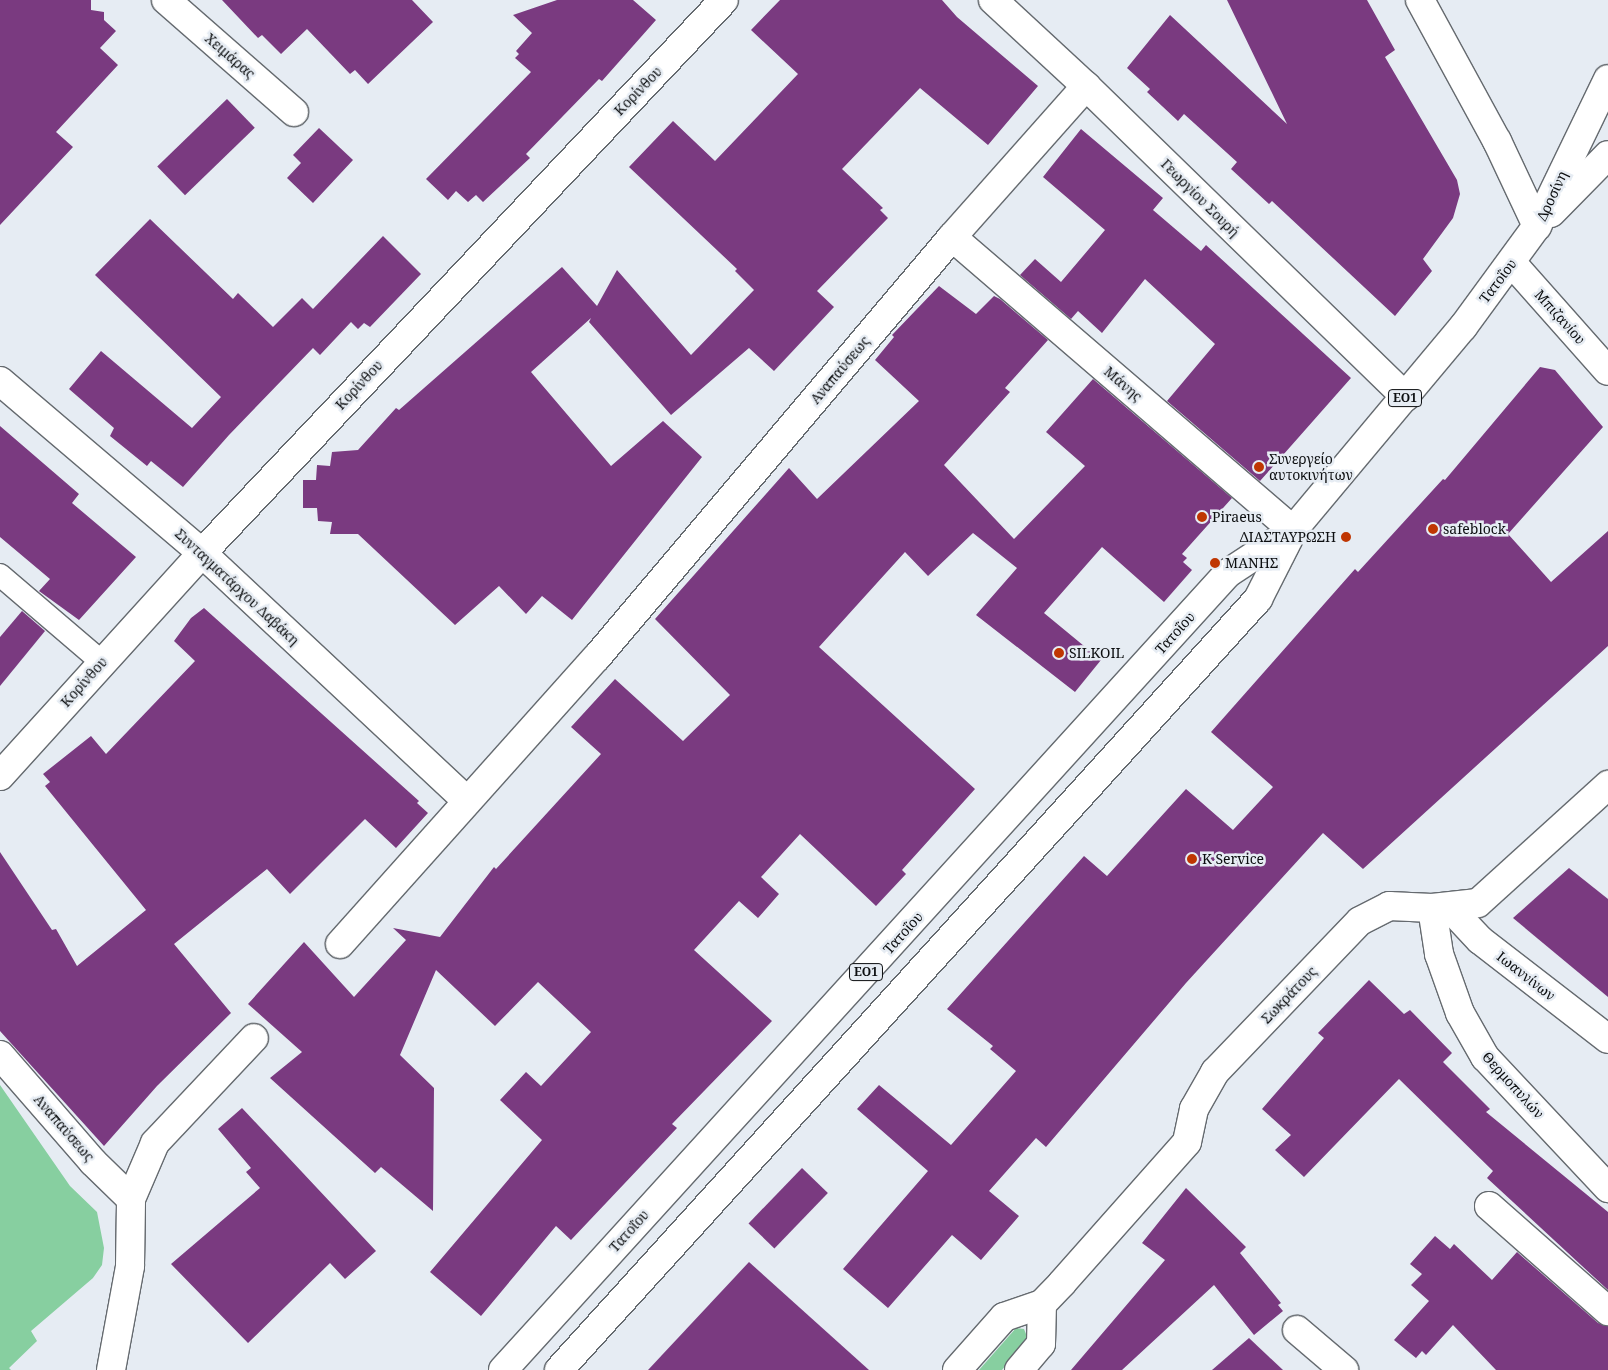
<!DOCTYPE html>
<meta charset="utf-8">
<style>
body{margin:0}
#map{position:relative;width:1608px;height:1370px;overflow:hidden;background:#e6ecf3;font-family:"Noto Serif",serif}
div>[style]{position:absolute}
.green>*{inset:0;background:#87cfa0}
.building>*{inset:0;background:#7a3a80;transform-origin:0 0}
.roads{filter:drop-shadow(1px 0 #656a6f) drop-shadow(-1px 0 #656a6f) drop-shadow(0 1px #656a6f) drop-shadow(0 -1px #656a6f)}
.pedestrian>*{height:22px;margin:-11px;padding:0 11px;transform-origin:11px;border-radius:11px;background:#fff}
.minor>*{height:28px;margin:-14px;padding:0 14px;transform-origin:14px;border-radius:14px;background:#fff}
.tertiary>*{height:28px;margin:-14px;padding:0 14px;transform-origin:14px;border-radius:14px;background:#fff}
.primary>*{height:28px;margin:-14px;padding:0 14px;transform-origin:14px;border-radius:14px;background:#fff}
.dots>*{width:14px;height:14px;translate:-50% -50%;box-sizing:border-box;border:2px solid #e6ecf3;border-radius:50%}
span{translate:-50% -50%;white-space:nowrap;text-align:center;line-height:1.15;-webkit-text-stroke:5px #e6ecf3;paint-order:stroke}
.shield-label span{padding:1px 4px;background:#e6ecf3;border:1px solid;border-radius:4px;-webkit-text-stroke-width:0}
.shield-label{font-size:12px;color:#0c0e10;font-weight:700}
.street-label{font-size:14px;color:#0c0e10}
.poi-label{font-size:14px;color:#0c0e10}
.left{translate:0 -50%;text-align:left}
.right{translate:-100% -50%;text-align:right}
</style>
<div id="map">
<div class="green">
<div style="clip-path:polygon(0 1085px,70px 1186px,97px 1212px,104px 1248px,102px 1265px,93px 1278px,31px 1331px,37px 1341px,9px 1368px,11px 1370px,0 1370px)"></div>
<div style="clip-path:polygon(1016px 1328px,1024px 1329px,1028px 1339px,1002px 1370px,979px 1370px)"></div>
</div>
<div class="building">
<div style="clip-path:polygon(0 0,91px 0,91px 10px,104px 12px,104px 20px,116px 31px,100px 48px,118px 65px,56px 132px,73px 147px,0 225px)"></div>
<div style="clip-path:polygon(222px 0,412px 0,433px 22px,368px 84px,355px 70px,350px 74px,307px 29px,281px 54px,262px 35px,258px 38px)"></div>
<div style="clip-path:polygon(557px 0,633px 0,656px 20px,602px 81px,599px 79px,526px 154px,530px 158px,483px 202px,476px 195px,468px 202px,456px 191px,448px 200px,426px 179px,531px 72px,515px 58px,519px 54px,516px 51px,532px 33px,513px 15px)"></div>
<div style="clip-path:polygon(780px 0,942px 0,957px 17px,1038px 86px,988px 145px,920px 88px,842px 169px,883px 208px,880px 210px,888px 218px,817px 291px,834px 307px,774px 371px,749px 348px,671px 415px,589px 322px,591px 318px,531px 372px,611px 466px,663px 421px,702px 457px,572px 620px,542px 596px,526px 614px,499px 586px,455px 625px,358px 534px,330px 534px,332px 522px,318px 521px,317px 508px,303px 508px,303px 480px,316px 480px,317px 465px,330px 466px,332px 452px,358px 450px,396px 408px,399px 410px,562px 267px,597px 306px,617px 270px,691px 355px,754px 290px,735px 271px,737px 269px,629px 167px,673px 121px,715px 161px,798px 74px,751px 30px)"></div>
<div style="clip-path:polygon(1227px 0,1367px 0,1395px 50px,1385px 57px,1457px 180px,1460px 194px,1453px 218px,1423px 259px,1432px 271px,1395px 316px,1272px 201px,1269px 204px,1231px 169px,1237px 162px,1184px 114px,1178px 121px,1147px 92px,1150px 89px,1127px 68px,1170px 15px,1287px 124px)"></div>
<div style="left:227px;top:99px;width:40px;height:97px;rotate:46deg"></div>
<div style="clip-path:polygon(319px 128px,353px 160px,313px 203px,287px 178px,301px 163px,293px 155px)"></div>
<div style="clip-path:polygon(1081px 129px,1163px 198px,1153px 210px,1201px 251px,1206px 245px,1351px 378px,1260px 481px,1167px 401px,1215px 344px,1145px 279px,1102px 333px,1078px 311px,1071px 319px,1020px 275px,1035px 259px,1061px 282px,1105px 230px,1043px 177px)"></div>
<div style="clip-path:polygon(150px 219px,233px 299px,238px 293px,273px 327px,302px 298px,313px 309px,383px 236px,421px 274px,370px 327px,364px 323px,358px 329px,351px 322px,320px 355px,313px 348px,229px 435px,183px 487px,151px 461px,147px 466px,110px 436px,114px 428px,69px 389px,101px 351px,192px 428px,221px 397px,95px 275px)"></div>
<div style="clip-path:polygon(939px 286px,976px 314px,994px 296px,1000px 299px,1048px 340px,1005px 388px,1010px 392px,944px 465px,1014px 539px,1085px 466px,1046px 432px,1093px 379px,1232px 498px,1182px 554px,1187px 558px,1183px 562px,1192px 570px,1164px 602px,1102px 547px,1044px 613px,1101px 660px,1075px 692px,976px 615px,1017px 568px,973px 533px,928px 576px,905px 552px,819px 647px,975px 789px,902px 870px,906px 874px,876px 906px,800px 834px,761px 877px,779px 894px,758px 918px,739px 901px,694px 950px,772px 1021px,672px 1124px,677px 1128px,571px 1240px,556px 1226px,481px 1316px,430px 1272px,542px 1140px,500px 1100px,526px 1072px,541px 1086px,591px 1032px,538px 982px,495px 1026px,436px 970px,400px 1055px,434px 1088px,433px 1211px,381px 1167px,375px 1173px,270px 1078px,302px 1052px,248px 1004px,304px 942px,354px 997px,406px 940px,393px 928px,440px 937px,494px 867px,496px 869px,601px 754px,571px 727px,615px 679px,683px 741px,730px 695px,655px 619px,789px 468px,817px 499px,919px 401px,875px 360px,894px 337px,892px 335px)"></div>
<div style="clip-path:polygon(1540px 367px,1555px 370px,1603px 427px,1508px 534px,1551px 582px,1608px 531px,1608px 646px,1363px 869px,1323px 833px,1186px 983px,1046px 1147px,1036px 1138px,989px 1191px,1019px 1216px,981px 1260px,952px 1235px,888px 1308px,843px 1269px,928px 1171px,857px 1109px,879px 1085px,951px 1145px,1016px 1071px,990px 1049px,993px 1046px,947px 1009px,1084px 856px,1107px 876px,1186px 789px,1233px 830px,1273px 787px,1211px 732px,1355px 569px,1358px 572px,1443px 479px,1445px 480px)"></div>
<div style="clip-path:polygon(0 426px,79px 494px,72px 503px,136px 557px,79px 620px,39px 591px,50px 579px,0 537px)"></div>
<div style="clip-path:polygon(204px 608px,419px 801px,417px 803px,428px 813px,396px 848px,365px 819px,290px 894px,267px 869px,174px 944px,231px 1013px,157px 1086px,104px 1146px,0 1031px,0 852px,52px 930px,56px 929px,77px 966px,146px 910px,45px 786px,50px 782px,43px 774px,91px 736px,106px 754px,195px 661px,174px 641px,191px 618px)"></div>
<div style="clip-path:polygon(22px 611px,45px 631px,0 686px,0 637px)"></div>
<div style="clip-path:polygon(1569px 868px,1608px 899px,1608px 997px,1513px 918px)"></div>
<div style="clip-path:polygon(1369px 980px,1404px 1014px,1410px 1010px,1452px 1053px,1443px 1062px,1490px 1109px,1486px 1112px,1608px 1212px,1608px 1290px,1487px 1178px,1493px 1171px,1399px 1079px,1304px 1177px,1275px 1150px,1291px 1135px,1262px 1109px,1324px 1038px,1318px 1033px)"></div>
<div style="clip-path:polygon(242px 1108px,376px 1251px,345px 1279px,330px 1263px,248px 1343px,171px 1264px,260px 1188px,246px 1172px,251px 1168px,218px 1129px)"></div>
<div style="left:802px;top:1168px;width:36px;height:77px;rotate:44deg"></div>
<div style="clip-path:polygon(1186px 1188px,1246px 1247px,1240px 1253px,1281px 1303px,1278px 1305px,1283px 1311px,1254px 1335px,1214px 1285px,1122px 1370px,1071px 1370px,1165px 1260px,1142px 1243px)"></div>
<div style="clip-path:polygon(1435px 1236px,1450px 1249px,1454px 1244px,1492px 1280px,1517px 1252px,1598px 1323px,1608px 1326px,1608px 1370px,1496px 1370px,1453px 1325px,1426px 1355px,1422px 1351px,1416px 1358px,1394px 1340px,1429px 1301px,1411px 1285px,1422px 1274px,1410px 1264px)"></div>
<div style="clip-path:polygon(749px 1262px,869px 1370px,648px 1370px)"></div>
<div style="clip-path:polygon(1249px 1338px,1283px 1370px,1212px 1370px)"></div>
</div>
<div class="roads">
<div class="pedestrian">
<div style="left:0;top:575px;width:134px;rotate:40.5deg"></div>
</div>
<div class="minor">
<div style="left:166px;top:0;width:170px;rotate:41.2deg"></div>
<div style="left:993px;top:0;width:127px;rotate:42.8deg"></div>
<div style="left:1086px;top:86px;width:446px;rotate:44.2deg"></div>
<div style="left:952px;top:237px;width:450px;rotate:40.7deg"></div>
<div style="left:0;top:381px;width:265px;rotate:40.4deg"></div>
<div style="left:202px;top:553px;width:362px;rotate:43.1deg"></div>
<div style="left:0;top:776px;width:301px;rotate:-47.8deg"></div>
<div style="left:202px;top:553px;width:760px;rotate:-46.65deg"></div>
<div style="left:1449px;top:907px;width:45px;rotate:46.8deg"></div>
<div style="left:1480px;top:940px;width:162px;rotate:37.7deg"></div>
<div style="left:1432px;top:908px;width:47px;rotate:81.3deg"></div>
<div style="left:1439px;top:954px;width:63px;rotate:70.4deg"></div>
<div style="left:1460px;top:1013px;width:51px;rotate:60.4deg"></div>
<div style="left:1485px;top:1057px;width:180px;rotate:46.8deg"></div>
<div style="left:340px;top:944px;width:385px;rotate:-48.2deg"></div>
<div style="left:597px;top:657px;width:550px;rotate:-49.79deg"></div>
<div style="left:952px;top:237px;width:202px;rotate:-48.4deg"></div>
<div style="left:0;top:1055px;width:142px;rotate:49deg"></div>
<div style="left:93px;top:1162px;width:53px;rotate:44.2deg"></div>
<div style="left:1489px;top:1206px;width:159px;rotate:41.4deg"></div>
<div style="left:1297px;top:1330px;width:62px;rotate:40.4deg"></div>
<div style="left:111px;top:1370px;width:106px;rotate:-79.6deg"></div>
<div style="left:130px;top:1266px;width:67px;rotate:-89.1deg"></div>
<div style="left:131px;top:1199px;width:61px;rotate:-66.8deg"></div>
<div style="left:155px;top:1143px;width:144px;rotate:-46.7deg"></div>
<div style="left:957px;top:1370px;width:71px;rotate:-48.4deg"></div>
<div style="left:1004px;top:1317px;width:40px;rotate:-18.9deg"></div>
<div style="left:1042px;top:1304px;width:29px;rotate:-46deg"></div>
<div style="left:1062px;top:1283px;width:188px;rotate:-48.4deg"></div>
<div style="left:1187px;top:1142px;width:34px;rotate:-78deg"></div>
<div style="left:1194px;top:1109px;width:43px;rotate:-60.4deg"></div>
<div style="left:1215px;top:1072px;width:209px;rotate:-46.2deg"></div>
<div style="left:1360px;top:921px;width:33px;rotate:-27deg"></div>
<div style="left:1389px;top:906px;width:43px;rotate:2.7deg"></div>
<div style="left:1432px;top:908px;width:46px;rotate:-6.2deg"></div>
<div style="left:1478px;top:903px;width:176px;rotate:-42.2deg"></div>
<div style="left:1019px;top:1370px;width:34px;rotate:-50deg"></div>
<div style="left:1041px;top:1344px;width:40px;rotate:-88.6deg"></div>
</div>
<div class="tertiary">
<div style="left:1420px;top:0;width:161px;rotate:61.4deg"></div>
<div style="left:1497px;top:141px;width:94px;rotate:64.8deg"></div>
<div style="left:1512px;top:263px;width:144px;rotate:48.4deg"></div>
</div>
<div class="primary">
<div style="left:1551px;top:213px;width:81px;rotate:-45.5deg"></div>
<div style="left:503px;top:1370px;width:1077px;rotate:-47.71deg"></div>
<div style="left:1228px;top:573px;width:77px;rotate:-33.3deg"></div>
<div style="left:559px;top:1370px;width:1041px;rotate:-47.8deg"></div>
<div style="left:1258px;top:599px;width:77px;rotate:-63.1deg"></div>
<div style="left:1293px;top:530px;width:265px;rotate:-50.1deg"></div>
<div style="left:1463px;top:327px;width:125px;rotate:-53.8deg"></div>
<div style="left:1537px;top:226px;width:163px;rotate:-64.2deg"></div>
</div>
</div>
<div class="dots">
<div style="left:1259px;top:467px;background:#bf3602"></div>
<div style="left:1202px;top:517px;background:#bf3602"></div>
<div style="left:1433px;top:529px;background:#bf3602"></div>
<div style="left:1346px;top:537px;background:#bf3602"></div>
<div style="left:1215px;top:563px;background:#bf3602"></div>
<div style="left:1059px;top:653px;background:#bf3602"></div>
<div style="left:1192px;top:859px;background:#bf3602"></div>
</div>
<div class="shield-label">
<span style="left:1405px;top:398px">ΕΟ1</span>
<span style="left:866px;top:972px">ΕΟ1</span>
</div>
<div class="street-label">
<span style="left:230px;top:56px;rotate:41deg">Χειμάρας</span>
<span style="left:638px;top:91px;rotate:-46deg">Κορίνθου</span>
<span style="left:1552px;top:196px;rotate:-65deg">Δροσίνη</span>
<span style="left:1200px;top:198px;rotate:45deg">Γεωργίου Σουρή</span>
<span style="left:1498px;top:281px;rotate:-53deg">Τατοΐου</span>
<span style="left:1560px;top:317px;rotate:48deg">Μπιζανίου</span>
<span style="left:840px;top:370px;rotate:-50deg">Αναπαύσεως</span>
<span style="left:1123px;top:384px;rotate:41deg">Μάνης</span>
<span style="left:359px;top:385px;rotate:-47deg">Κορίνθου</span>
<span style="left:237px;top:587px;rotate:43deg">Συνταγματάρχου Δαβάκη</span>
<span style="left:1175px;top:633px;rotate:-48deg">Τατοΐου</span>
<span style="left:84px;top:682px;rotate:-48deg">Κορίνθου</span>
<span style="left:903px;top:933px;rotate:-48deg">Τατοΐου</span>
<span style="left:1526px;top:976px;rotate:38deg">Ιωαννίνων</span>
<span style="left:1289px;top:995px;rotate:-46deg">Σωκράτους</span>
<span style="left:1513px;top:1085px;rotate:48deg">Θερμοπυλών</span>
<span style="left:64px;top:1128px;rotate:49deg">Αναπαύσεως</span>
<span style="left:629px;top:1231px;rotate:-48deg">Τατοΐου</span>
</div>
<div class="poi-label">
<span class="left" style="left:1269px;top:467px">Συνεργείο<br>αυτοκινήτων</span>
<span class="left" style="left:1212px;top:517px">Piraeus</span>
<span class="left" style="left:1443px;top:529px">safeblock</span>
<span class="right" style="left:1336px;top:537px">ΔΙΑΣΤΑΥΡΩΣΗ</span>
<span class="left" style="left:1225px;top:563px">ΜΑΝΗΣ</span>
<span class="left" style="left:1069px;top:653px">SILKOIL</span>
<span class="left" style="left:1202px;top:859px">K Service</span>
</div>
</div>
